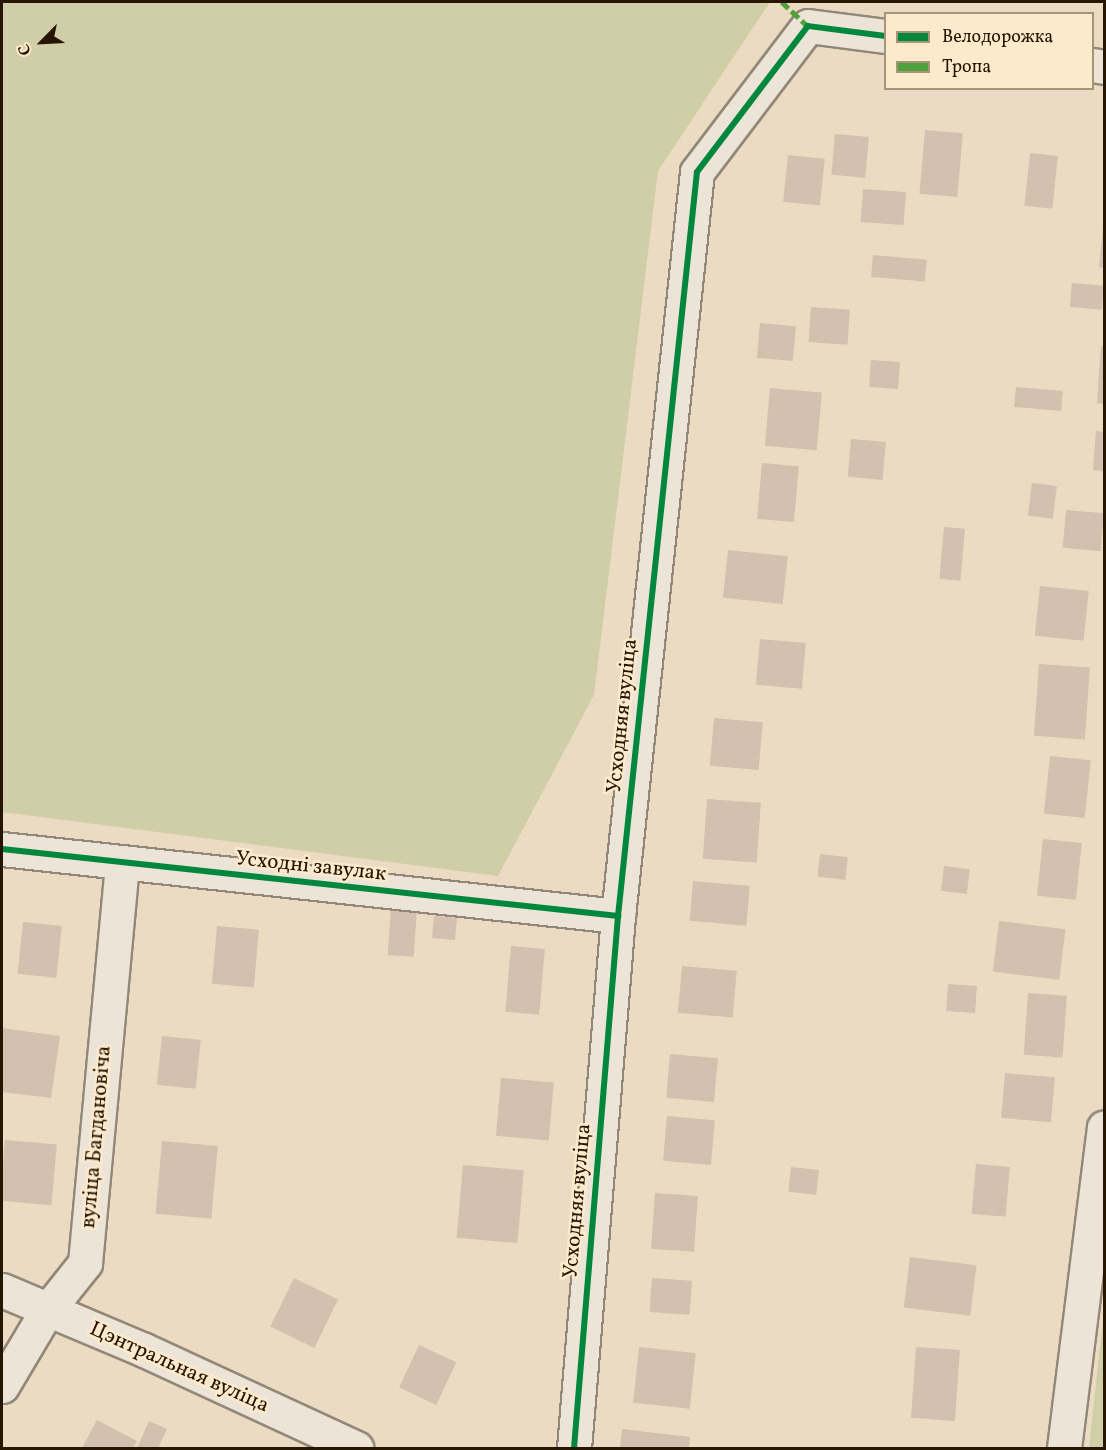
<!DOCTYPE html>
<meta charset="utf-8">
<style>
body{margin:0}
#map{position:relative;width:1106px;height:1450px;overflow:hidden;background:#eadbc2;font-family:Vollkorn,serif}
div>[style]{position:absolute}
.green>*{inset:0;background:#d0cea6}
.building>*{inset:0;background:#d3c0af;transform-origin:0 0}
.roads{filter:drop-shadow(2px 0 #938878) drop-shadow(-2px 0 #938878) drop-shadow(0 2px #938878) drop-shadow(0 -2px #938878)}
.minor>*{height:33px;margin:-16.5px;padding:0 16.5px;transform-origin:16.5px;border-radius:16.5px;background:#ede4d8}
.quiet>*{height:4.5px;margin-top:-2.25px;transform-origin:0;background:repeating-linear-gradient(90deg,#50a03c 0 9px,transparent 0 13.5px)}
.cycleway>*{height:6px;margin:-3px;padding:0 3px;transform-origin:3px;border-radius:3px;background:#00873e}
span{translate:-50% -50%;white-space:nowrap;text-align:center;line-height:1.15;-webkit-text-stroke:5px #fdeacc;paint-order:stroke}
.street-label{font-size:21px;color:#261500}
.frame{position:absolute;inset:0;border:3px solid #261500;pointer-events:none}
.legend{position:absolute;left:884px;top:12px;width:210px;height:78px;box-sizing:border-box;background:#fdeacc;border:2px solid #a7957a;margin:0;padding:8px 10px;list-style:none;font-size:18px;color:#261500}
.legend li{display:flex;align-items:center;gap:12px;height:30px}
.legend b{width:30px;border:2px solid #a7957a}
.north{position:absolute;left:12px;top:12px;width:60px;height:60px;-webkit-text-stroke:4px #fdeacc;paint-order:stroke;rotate:246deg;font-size:16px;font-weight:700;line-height:24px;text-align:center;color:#261500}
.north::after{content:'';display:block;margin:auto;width:21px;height:27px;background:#261500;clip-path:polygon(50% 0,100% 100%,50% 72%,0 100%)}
</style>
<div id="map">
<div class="green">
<div style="clip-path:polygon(2px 2px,770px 2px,658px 171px,594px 695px,498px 876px,2px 812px)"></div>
<div style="clip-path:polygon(1104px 1311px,1104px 1448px,1089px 1448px)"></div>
</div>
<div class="building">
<div style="left:925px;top:130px;width:38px;height:64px;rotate:5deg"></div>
<div style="left:835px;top:134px;width:34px;height:41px;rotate:5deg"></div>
<div style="left:1030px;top:153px;width:28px;height:53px;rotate:6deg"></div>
<div style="left:788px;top:155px;width:37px;height:47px;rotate:6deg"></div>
<div style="left:863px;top:189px;width:43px;height:33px;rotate:4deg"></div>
<div style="clip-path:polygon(1103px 229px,1104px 229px,1104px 268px,1099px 267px)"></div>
<div style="left:873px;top:255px;width:54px;height:22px;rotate:5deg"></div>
<div style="left:1072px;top:283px;width:32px;height:24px;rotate:5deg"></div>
<div style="left:811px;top:307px;width:39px;height:35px;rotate:4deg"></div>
<div style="left:760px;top:323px;width:36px;height:35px;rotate:5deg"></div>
<div style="clip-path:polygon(1101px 346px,1104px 346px,1104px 404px,1097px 403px)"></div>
<div style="left:871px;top:360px;width:29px;height:27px;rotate:4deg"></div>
<div style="left:1016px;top:387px;width:47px;height:20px;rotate:5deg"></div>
<div style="left:770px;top:388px;width:52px;height:58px;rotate:5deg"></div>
<div style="clip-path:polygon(1096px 431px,1104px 432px,1104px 471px,1093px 470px)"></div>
<div style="left:851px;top:439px;width:35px;height:38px;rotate:5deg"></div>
<div style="left:762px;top:463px;width:37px;height:56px;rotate:5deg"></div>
<div style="left:1032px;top:483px;width:25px;height:33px;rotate:7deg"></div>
<div style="left:1066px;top:510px;width:38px;height:38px;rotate:5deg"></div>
<div style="left:944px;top:527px;width:21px;height:52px;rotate:5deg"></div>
<div style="left:728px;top:550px;width:60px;height:48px;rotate:6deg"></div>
<div style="left:1040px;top:586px;width:49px;height:50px;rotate:6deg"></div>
<div style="left:760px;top:639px;width:46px;height:46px;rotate:5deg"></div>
<div style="left:1039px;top:664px;width:51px;height:72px;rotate:4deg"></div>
<div style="left:714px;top:718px;width:49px;height:48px;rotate:5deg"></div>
<div style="left:1050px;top:756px;width:41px;height:58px;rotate:6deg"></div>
<div style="left:707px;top:799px;width:54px;height:60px;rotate:4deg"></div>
<div style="left:1043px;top:839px;width:39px;height:57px;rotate:6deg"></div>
<div style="left:820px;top:854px;width:28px;height:23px;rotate:6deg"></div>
<div style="left:944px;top:866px;width:26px;height:25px;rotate:7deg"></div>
<div style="left:693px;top:881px;width:57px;height:40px;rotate:5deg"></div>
<div style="left:391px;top:908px;width:26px;height:47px;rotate:4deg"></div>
<div style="left:434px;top:916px;width:23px;height:22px;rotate:5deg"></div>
<div style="left:999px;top:921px;width:67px;height:51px;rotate:7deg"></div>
<div style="left:23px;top:922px;width:39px;height:52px;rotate:6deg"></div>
<div style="left:217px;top:926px;width:42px;height:58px;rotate:5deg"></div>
<div style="left:511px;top:946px;width:34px;height:66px;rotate:5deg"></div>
<div style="left:682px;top:966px;width:55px;height:47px;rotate:5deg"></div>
<div style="left:948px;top:984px;width:29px;height:27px;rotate:4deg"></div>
<div style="left:1028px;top:993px;width:39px;height:62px;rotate:4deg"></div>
<div style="clip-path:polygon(2px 1028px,60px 1036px,51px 1098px,2px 1092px)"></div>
<div style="left:162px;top:1036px;width:39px;height:49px;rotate:6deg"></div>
<div style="left:670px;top:1054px;width:48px;height:44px;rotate:5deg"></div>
<div style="left:1005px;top:1073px;width:50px;height:45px;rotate:5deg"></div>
<div style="left:501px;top:1078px;width:53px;height:58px;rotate:5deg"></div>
<div style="left:667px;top:1116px;width:48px;height:45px;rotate:5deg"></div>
<div style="left:5px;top:1140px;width:52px;height:61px;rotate:5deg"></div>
<div style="left:162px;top:1141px;width:56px;height:73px;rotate:5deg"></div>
<div style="left:976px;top:1164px;width:34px;height:50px;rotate:5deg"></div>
<div style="left:463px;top:1165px;width:61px;height:73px;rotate:5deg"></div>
<div style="left:791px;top:1167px;width:28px;height:25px;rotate:6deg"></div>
<div style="left:655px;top:1193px;width:43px;height:56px;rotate:4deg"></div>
<div style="left:910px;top:1257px;width:67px;height:51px;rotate:7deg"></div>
<div style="left:294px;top:1278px;width:49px;height:54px;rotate:26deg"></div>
<div style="left:652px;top:1278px;width:40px;height:34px;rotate:4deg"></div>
<div style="left:419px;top:1345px;width:41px;height:47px;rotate:25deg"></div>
<div style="left:639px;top:1347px;width:57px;height:56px;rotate:6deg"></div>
<div style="left:916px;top:1347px;width:44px;height:71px;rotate:4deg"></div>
<div style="clip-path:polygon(97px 1420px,137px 1441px,133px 1448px,82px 1448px)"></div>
<div style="clip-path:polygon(149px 1421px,167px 1429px,158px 1448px,137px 1448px)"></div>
<div style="clip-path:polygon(622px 1429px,690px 1437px,689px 1448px,620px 1448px)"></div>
</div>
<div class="roads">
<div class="minor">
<div style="left:1092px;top:65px;width:12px;rotate:9deg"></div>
<div style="left:2px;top:849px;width:620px;rotate:6.21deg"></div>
<div style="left:2px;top:1290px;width:154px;rotate:22.9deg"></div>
<div style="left:144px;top:1350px;width:234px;rotate:24.8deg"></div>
<div style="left:2px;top:1386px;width:86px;rotate:-59.3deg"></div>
<div style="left:46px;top:1312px;width:63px;rotate:-51.5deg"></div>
<div style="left:85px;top:1263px;width:402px;rotate:-84.7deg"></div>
<div style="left:574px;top:1448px;width:534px;rotate:-85.27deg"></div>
<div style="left:618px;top:916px;width:748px;rotate:-83.94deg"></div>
<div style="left:697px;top:172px;width:183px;rotate:-52.8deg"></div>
<div style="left:808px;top:26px;width:79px;rotate:7.3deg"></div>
<div style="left:1064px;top:1448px;width:323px;rotate:-82.9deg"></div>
</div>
</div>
<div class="quiet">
<div style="left:782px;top:2px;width:35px;rotate:43deg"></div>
</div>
<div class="cycleway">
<div style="left:2px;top:849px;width:620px;rotate:6.21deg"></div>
<div style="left:574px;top:1448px;width:534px;rotate:-85.27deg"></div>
<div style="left:618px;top:916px;width:748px;rotate:-83.94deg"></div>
<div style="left:697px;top:172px;width:183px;rotate:-52.8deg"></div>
<div style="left:808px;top:26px;width:79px;rotate:7.3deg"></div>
</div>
<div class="street-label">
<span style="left:623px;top:716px;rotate:-84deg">Усходняя вуліца</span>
<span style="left:311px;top:867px;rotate:6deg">Усходні завулак</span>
<span style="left:97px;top:1137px;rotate:-85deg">вуліца Багдановіча</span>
<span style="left:578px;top:1201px;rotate:-85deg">Усходняя вуліца</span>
<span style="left:179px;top:1368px;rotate:24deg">Цэнтральная вуліца</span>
</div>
<div class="frame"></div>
<ul class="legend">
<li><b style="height:8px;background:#00873e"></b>Велодорожка</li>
<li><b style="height:8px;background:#50a03c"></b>Тропа</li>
</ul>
<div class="north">С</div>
</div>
